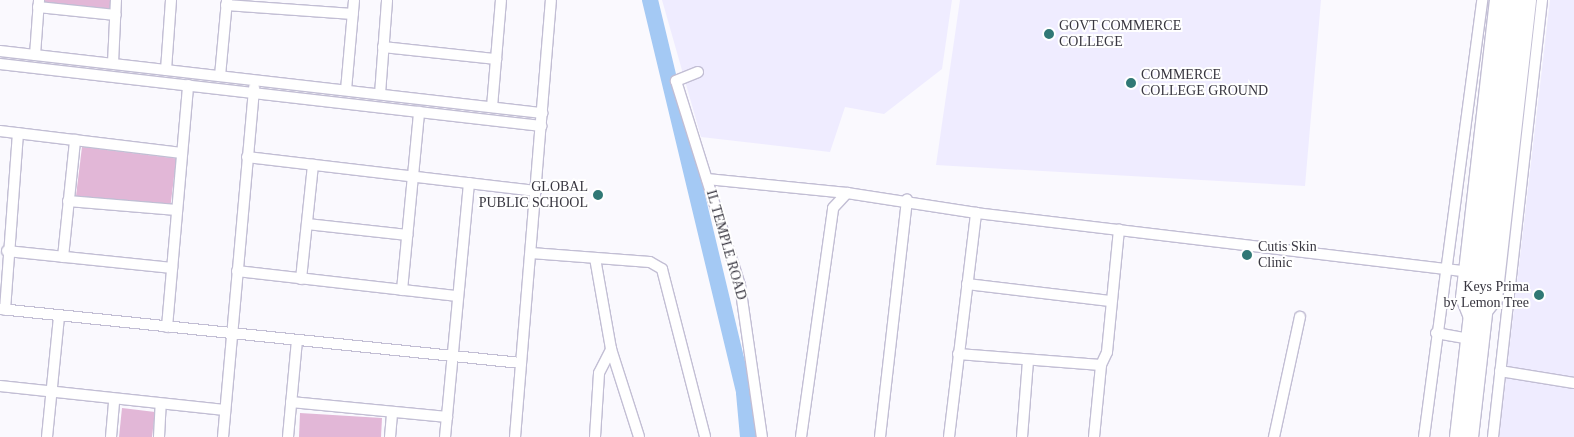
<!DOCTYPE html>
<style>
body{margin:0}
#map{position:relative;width:1574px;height:437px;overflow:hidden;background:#faf9fe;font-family:Georgia,serif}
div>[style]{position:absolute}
.built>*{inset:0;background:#efecff}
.green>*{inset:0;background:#e2b7d7;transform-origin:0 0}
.river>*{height:16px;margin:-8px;padding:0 8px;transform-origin:8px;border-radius:8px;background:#a4c9f4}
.roads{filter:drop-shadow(1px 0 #c2bed4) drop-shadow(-1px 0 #c2bed4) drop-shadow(0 1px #c2bed4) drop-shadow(0 -1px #c2bed4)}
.street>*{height:10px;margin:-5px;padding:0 5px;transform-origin:5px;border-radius:5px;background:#fff}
.secondary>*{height:14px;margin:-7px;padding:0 7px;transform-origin:7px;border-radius:7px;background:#fff}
.primary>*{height:16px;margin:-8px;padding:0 8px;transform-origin:8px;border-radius:8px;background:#fff}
.dots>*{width:14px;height:14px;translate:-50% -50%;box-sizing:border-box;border:2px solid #fff;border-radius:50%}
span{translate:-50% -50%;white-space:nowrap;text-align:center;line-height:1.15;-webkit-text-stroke:4px #fff;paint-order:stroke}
.poi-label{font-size:14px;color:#383640}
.left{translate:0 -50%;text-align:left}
.right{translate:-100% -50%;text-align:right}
.street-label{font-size:14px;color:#383640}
</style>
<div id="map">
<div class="built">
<div style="clip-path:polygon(662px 0,952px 0,942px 69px,884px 114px,845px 107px,830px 152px,701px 137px)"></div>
<div style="clip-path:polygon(960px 0,1321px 0,1305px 186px,936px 165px)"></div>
<div style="clip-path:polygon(1550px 0,1574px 0,1574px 437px,1499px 437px)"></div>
</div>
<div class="green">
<div style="clip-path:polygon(44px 0,112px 0,111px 10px,43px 5px)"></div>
<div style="left:82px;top:147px;width:95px;height:49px;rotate:7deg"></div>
<div style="clip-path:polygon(122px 408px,155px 412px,152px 437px,119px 437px)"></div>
<div style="clip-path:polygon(300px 413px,382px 418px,381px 437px,299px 437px)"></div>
</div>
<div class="river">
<div style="left:650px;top:0;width:404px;rotate:76.5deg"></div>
<div style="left:744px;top:393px;width:44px;rotate:84.8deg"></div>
</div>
<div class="roads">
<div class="street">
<div style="left:226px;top:5px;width:127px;rotate:4.1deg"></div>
<div style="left:38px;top:7px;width:78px;rotate:5.9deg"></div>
<div style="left:383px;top:47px;width:114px;rotate:6.1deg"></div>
<div style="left:0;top:51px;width:546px;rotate:6.53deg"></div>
<div style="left:35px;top:55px;width:55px;rotate:-85.8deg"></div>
<div style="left:113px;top:63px;width:63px;rotate:-87.3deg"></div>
<div style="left:0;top:64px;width:545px;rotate:6.54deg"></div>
<div style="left:166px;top:70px;width:70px;rotate:-85.9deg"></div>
<div style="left:698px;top:72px;width:24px;rotate:158deg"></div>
<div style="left:676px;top:81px;width:214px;rotate:72.6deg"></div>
<div style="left:740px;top:285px;width:154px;rotate:81.8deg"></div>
<div style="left:220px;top:76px;width:76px;rotate:-84.7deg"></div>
<div style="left:346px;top:90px;width:90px;rotate:-84.9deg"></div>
<div style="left:380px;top:94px;width:94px;rotate:-85.7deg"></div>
<div style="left:492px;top:107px;width:107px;rotate:-85.2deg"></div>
<div style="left:0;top:131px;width:183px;rotate:6.9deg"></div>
<div style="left:247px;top:157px;width:291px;rotate:6.7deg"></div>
<div style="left:707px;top:179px;width:141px;rotate:5.7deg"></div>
<div style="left:68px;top:201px;width:109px;rotate:4.7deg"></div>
<div style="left:307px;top:224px;width:101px;rotate:6.3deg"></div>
<div style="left:7px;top:251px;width:166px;rotate:5.9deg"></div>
<div style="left:531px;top:253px;width:119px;rotate:4.3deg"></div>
<div style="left:650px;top:262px;width:14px;rotate:30deg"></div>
<div style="left:662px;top:269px;width:173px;rotate:75.6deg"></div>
<div style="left:63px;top:257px;width:118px;rotate:-84.1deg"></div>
<div style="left:595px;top:258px;width:92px;rotate:80deg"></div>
<div style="left:611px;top:349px;width:92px;rotate:72.3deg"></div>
<div style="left:237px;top:271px;width:222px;rotate:6.5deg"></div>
<div style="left:301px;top:279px;width:115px;rotate:-84deg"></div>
<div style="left:967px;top:284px;width:144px;rotate:6.8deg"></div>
<div style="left:402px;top:290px;width:179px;rotate:-84.5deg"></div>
<div style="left:0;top:309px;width:524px;rotate:5.92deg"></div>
<div style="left:5px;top:310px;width:177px;rotate:-85.8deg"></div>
<div style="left:167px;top:327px;width:243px;rotate:-85deg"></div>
<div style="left:1436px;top:333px;width:35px;rotate:10deg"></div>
<div style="left:958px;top:354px;width:143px;rotate:4.4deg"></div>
<div style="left:1101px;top:365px;width:14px;rotate:-65deg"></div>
<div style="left:1107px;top:352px;width:123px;rotate:-84.4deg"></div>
<div style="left:1500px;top:371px;width:75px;rotate:9.2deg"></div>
<div style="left:0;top:386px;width:226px;rotate:6.1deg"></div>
<div style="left:291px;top:402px;width:157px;rotate:5.5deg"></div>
<div style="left:47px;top:437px;width:121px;rotate:-84.3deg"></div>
<div style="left:111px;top:437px;width:38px;rotate:-85deg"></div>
<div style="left:159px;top:437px;width:33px;rotate:-87deg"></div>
<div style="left:223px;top:437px;width:351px;rotate:-84.9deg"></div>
<div style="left:288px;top:437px;width:97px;rotate:-84.7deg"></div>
<div style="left:390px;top:437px;width:25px;rotate:-85deg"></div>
<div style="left:445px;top:437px;width:255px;rotate:-84.6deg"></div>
<div style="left:515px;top:437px;width:438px;rotate:-85.3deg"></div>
<div style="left:595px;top:437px;width:64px;rotate:-86.4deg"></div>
<div style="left:599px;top:373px;width:27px;rotate:-63deg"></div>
<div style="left:801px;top:437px;width:231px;rotate:-82deg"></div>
<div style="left:833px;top:208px;width:21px;rotate:-47deg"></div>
<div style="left:847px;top:193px;width:131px;rotate:8.8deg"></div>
<div style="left:976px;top:213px;width:493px;rotate:6.8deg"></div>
<div style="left:880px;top:437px;width:239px;rotate:-83.5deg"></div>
<div style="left:949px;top:437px;width:226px;rotate:-83.1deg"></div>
<div style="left:1022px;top:437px;width:76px;rotate:-85.5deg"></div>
<div style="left:1094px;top:437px;width:72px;rotate:-84.4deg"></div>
<div style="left:1274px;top:437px;width:123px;rotate:-77.8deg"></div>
<div style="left:1424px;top:437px;width:441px;rotate:-82.4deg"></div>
<div style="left:1493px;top:437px;width:440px;rotate:-83.6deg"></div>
</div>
<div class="secondary">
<div style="left:1486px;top:310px;width:14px;rotate:-51deg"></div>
<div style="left:1495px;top:299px;width:301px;rotate:-83.5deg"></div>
<div style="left:1472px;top:320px;width:24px;rotate:-112deg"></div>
<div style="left:1463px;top:298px;width:300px;rotate:-83.5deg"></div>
</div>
<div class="primary">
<div style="left:1458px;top:437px;width:440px;rotate:-83.5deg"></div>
<div style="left:1470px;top:437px;width:440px;rotate:-83.5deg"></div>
</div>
</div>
<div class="dots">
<div style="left:1049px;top:34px;background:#307875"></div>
<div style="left:1131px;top:83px;background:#307875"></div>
<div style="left:598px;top:195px;background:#307875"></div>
<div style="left:1247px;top:255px;background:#307875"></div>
<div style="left:1539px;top:295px;background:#307875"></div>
</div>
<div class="poi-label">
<span class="left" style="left:1059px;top:34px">GOVT COMMERCE<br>COLLEGE</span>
<span class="left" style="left:1141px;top:83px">COMMERCE<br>COLLEGE GROUND</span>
<span class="right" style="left:588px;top:195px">GLOBAL<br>PUBLIC SCHOOL</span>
<span class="left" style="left:1258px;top:255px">Cutis Skin<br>Clinic</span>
<span class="right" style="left:1529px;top:295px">Keys Prima<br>by Lemon Tree</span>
</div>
<div class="street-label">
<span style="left:726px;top:245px;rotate:74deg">IL TEMPLE ROAD</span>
</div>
</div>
